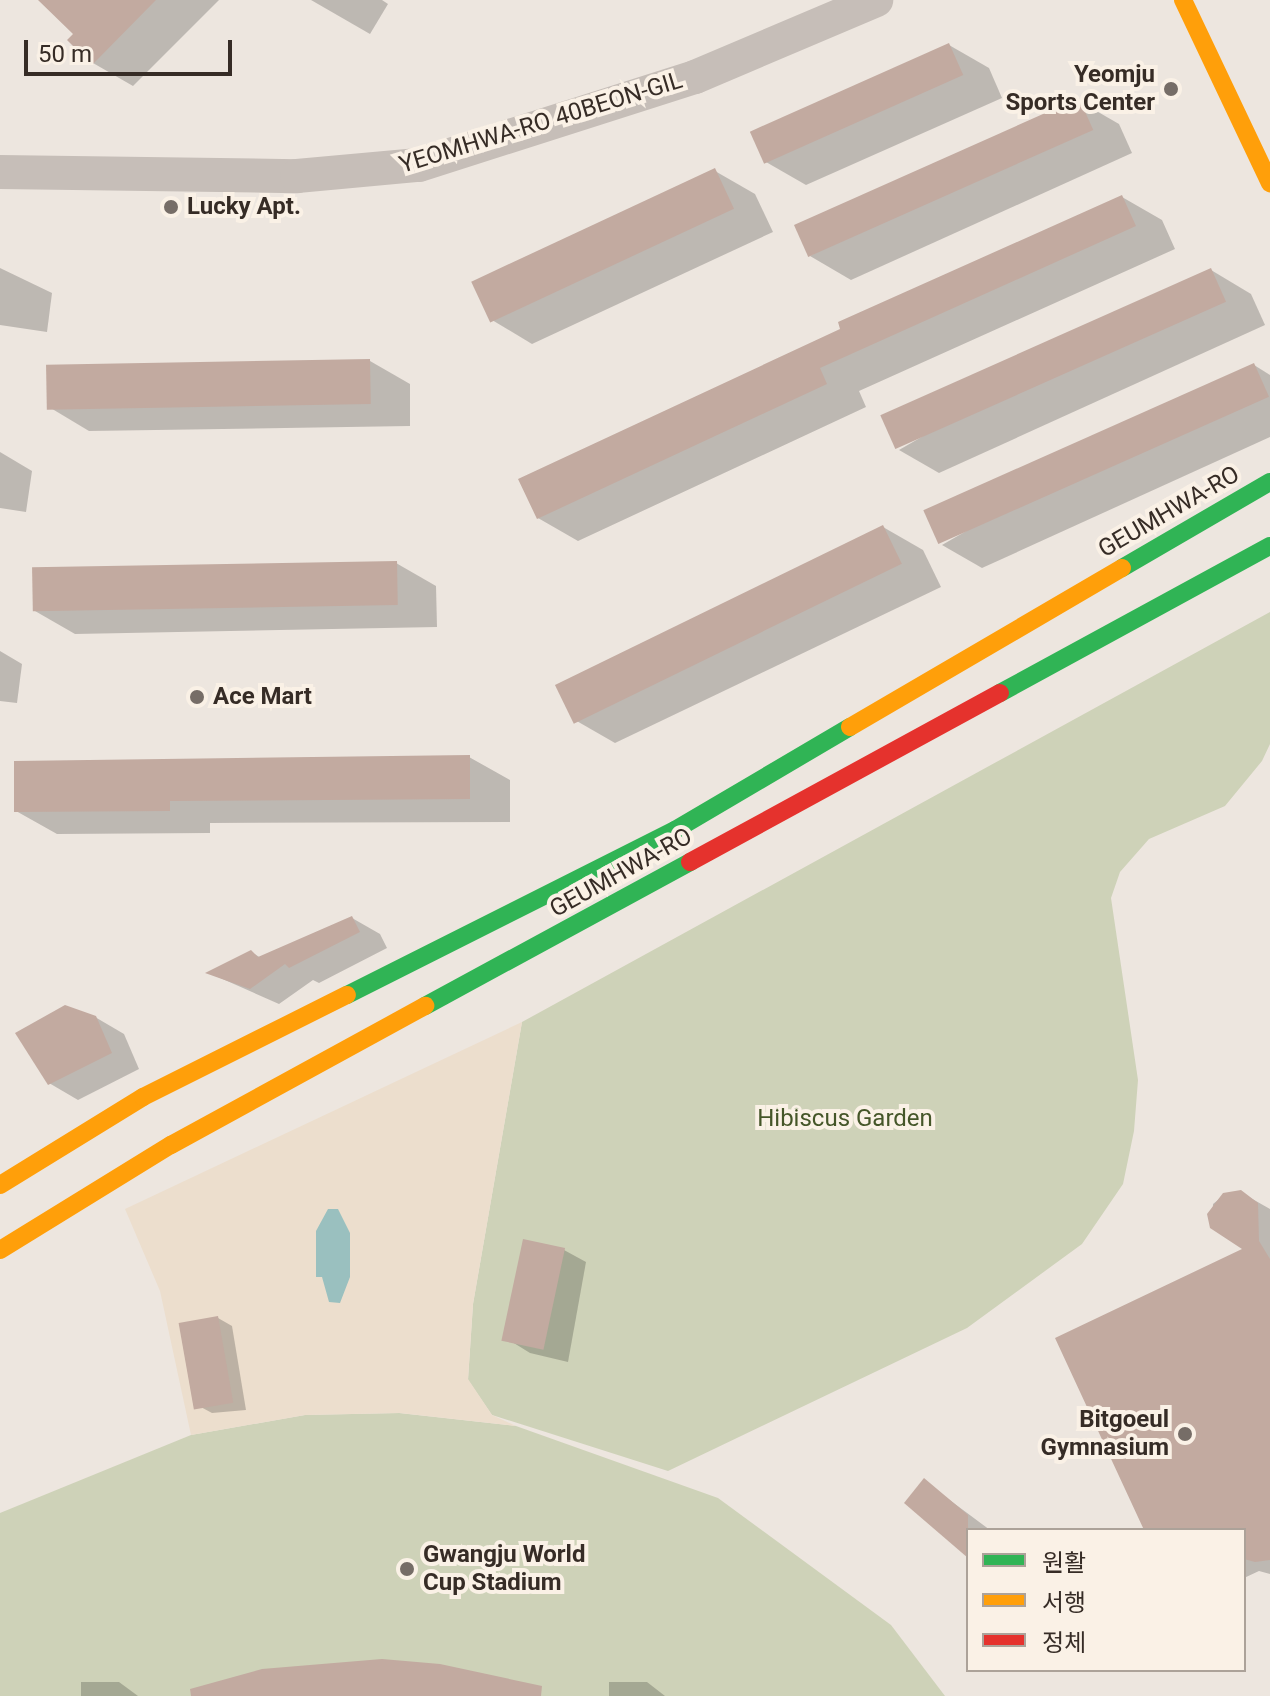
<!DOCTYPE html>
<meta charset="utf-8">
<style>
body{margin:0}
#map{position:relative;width:1270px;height:1696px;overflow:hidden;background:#ede6df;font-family:Roboto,"Noto Sans KR",sans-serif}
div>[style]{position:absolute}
.green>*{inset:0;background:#ced2b8}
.plaza>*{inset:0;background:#ecdecd}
.water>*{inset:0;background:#9ac0bf}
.shadow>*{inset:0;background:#0003}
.building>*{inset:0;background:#c2aaa0;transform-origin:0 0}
.street>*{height:34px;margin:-17px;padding:0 17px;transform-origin:17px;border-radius:17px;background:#c6beb8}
.fast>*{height:18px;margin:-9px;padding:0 9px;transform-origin:9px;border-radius:9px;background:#30b455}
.slow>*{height:18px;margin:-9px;padding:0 9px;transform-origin:9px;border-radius:9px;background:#ff9f0a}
.jam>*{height:18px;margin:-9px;padding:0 9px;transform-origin:9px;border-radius:9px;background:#e5322d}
.dots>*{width:22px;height:22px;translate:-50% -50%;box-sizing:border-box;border:4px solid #faf1e6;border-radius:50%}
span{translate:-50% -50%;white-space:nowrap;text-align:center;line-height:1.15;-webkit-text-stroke:8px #faf1e6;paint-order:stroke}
.poi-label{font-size:24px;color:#362c26;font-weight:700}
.right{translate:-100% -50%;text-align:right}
.left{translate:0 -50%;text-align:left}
.street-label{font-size:24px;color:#362c26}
.park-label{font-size:24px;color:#455629}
.legend{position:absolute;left:966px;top:1528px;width:280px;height:144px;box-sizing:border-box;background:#faf1e6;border:2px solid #aca299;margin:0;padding:10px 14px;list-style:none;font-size:24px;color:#362c26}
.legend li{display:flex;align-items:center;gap:16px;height:40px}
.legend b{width:40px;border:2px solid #aca299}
.scale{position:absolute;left:24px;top:40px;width:208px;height:36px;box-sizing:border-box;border:4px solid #362c26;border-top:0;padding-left:10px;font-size:24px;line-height:28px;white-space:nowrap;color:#362c26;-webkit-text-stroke:6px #faf1e6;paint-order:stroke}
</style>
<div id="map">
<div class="green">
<div style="clip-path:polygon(1270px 612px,1270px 744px,1262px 761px,1225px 806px,1149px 839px,1120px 872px,1111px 898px,1138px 1080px,1134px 1131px,1123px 1184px,1082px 1244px,967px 1328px,668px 1471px,492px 1415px,468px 1380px,473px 1304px,522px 1022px)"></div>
<div style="clip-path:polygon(399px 1413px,516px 1426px,718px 1498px,891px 1625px,945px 1696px,0 1696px,0 1513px,191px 1435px,305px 1415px)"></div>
</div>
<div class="plaza">
<div style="clip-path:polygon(522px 1022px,473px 1304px,468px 1379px,492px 1415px,516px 1426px,400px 1413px,305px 1415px,191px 1435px,160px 1291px,125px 1209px)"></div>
</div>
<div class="water">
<div style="clip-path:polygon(328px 1209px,338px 1209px,350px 1233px,350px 1277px,340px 1303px,329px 1302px,322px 1277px,316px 1277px,316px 1231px)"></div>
</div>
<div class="shadow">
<div style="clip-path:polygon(41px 0,219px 0,133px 86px,93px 63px,76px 34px)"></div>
<div style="clip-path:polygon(311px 0,382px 0,388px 4px,370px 34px)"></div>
<div style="clip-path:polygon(949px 45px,989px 68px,1002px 98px,806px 185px,766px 162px)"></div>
<div style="clip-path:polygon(1079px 101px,1119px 124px,1132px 153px,851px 280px,810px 256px)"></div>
<div style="clip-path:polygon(715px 171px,755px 194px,773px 232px,532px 344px,492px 320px)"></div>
<div style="clip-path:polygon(1122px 197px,1162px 220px,1175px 249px,859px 391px,866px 407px,578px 541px,538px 518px)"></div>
<div style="clip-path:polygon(0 268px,52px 293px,47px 332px,0 325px)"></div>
<div style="clip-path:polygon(1211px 270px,1251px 294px,1265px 325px,939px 473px,899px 450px)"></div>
<div style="clip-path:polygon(370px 361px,410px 384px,410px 426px,89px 431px,49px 407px)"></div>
<div style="clip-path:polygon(1254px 365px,1270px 375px,1270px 437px,982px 568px,942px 545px)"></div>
<div style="clip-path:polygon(0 452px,32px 471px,26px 512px,0 508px)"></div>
<div style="clip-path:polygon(883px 527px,923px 550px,941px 587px,615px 743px,575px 720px)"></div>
<div style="clip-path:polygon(396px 563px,436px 586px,437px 627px,75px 634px,35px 611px)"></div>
<div style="clip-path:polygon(0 651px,22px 664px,17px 703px,0 701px)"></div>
<div style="clip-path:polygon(469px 757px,510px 780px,510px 822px,210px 823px,210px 833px,57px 834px,16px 811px)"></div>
<div style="clip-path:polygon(352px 918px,380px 934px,387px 948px,319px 983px,313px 980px,279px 1004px,209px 973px,251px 952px,261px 958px)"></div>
<div style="clip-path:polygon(95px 1017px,124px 1034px,139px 1069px,78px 1100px,49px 1083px)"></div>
<div style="clip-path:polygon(1240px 1192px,1270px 1209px,1270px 1574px,1259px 1571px,1244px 1578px,1244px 1530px,1146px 1530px,1247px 1249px,1212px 1227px,1213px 1204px,1224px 1195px)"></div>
<div style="clip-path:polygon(564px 1250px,586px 1262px,568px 1362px,530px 1353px,509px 1340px)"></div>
<div style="clip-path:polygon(218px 1318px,232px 1326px,246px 1410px,212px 1413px,197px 1405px)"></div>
<div style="clip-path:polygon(924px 1481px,990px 1530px,968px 1530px,968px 1556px)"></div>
<div style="clip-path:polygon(81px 1682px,119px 1682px,138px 1696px,81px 1696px)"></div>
<div style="clip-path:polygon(609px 1682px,647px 1682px,665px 1696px,609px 1696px)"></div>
</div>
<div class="building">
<div style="clip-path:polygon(38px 0,156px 0,92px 65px,67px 40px,73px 34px)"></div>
<div style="left:949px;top:43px;width:35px;height:218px;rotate:66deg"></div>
<div style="left:1079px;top:98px;width:35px;height:312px;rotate:66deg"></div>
<div style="left:715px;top:168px;width:45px;height:269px;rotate:65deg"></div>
<div style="clip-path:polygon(1122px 195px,1136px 226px,820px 368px,827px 384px,537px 519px,518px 479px,840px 329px,838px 322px)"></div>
<div style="left:1211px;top:268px;width:37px;height:362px;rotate:66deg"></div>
<div style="left:370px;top:359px;width:45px;height:324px;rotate:89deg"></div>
<div style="left:1254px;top:363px;width:37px;height:362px;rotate:66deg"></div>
<div style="left:883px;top:525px;width:43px;height:365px;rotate:64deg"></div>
<div style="left:397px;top:561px;width:44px;height:365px;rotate:89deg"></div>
<div style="clip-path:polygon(470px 755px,470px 799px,170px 801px,170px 811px,14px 812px,14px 761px)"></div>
<div style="clip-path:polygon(352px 916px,360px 932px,289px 968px,285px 964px,250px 989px,205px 973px,251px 950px,258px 957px)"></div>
<div style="clip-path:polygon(65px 1005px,96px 1016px,112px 1053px,48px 1085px,15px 1033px)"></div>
<div style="clip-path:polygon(1241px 1190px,1258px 1203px,1259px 1241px,1270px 1259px,1270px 1560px,1255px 1562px,1244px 1559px,1244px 1530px,1144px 1530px,1055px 1338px,1242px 1249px,1210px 1228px,1207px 1214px,1223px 1193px)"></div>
<div style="left:523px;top:1239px;width:43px;height:104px;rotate:12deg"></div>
<div style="left:218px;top:1316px;width:88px;height:40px;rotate:80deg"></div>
<div style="clip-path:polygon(924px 1478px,968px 1515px,968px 1558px,904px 1503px)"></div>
<div style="clip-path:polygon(382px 1659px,440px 1664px,542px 1686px,541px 1696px,191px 1696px,190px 1689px,262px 1669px)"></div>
</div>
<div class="street">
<div style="left:0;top:172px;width:297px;rotate:0.8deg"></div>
<div style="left:297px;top:176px;width:122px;rotate:-5.2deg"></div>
<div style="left:419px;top:165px;width:290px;rotate:-17.7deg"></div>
<div style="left:695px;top:77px;width:197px;rotate:-23deg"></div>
</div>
<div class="fast">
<div style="left:1122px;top:568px;width:171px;rotate:-30.2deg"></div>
<div style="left:1000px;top:693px;width:307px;rotate:-28.6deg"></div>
<div style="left:347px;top:995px;width:367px;rotate:-26.7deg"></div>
<div style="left:675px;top:830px;width:203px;rotate:-30.5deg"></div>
<div style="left:425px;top:1006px;width:302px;rotate:-28.5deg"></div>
</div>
<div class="slow">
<div style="left:1183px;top:0;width:203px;rotate:64.6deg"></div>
<div style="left:850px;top:727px;width:315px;rotate:-30.3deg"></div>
<div style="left:0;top:1185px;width:168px;rotate:-31.6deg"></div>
<div style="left:143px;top:1097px;width:228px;rotate:-26.6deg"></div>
<div style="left:0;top:1250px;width:201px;rotate:-31.6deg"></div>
<div style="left:171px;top:1145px;width:290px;rotate:-28.7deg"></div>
</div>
<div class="jam">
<div style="left:690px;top:862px;width:353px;rotate:-28.6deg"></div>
</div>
<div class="dots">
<div style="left:1171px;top:89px;background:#766d67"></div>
<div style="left:171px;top:207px;background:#766d67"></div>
<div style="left:197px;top:697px;background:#766d67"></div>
<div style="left:1185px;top:1434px;background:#766d67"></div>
<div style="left:407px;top:1569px;background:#766d67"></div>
</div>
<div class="poi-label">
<span class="right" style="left:1155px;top:89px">Yeomju<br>Sports Center</span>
<span class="left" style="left:187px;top:207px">Lucky Apt.</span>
<span class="left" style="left:213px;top:697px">Ace Mart</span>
<span class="right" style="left:1169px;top:1434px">Bitgoeul<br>Gymnasium</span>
<span class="left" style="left:423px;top:1569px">Gwangju World<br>Cup Stadium</span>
</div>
<div class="street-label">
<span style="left:541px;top:123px;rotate:-17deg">YEOMHWA-RO 40BEON-GIL</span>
<span style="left:1169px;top:512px;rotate:-30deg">GEUMHWA-RO</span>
<span style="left:621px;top:873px;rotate:-29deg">GEUMHWA-RO</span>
</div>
<div class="park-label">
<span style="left:845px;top:1119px">Hibiscus Garden</span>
</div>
<ul class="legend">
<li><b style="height:10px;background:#30b455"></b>원활</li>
<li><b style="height:10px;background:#ff9f0a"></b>서행</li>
<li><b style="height:10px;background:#e5322d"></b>정체</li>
</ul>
<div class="scale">50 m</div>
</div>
